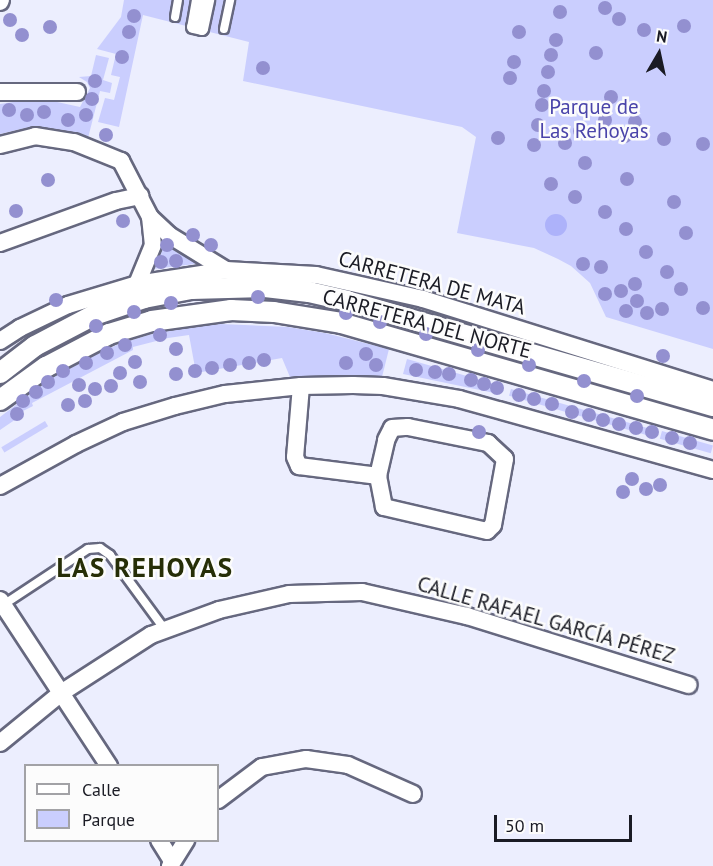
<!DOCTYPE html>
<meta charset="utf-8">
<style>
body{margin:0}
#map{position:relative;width:713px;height:866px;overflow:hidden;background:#eceefe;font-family:"PT Sans",sans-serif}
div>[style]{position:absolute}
.green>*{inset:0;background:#cacefe;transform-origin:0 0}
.water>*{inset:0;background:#adb2fa}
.round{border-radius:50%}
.roads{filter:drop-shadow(2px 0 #66687f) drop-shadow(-2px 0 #66687f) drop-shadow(0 2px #66687f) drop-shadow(0 -2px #66687f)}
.service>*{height:8px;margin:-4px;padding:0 4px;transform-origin:4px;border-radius:4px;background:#fff}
.pedestrian>*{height:12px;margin:-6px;padding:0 6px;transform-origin:6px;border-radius:6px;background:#fff}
.minor>*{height:16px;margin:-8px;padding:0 8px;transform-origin:8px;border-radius:8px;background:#fff}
.tertiary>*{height:20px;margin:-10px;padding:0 10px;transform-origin:10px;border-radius:10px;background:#fff}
.trees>*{width:14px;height:14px;margin:-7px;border-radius:50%;background:#9390d0}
span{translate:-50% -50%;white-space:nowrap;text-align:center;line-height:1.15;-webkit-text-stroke:5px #fcfcfc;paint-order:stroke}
.park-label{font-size:21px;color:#4a44aa}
.street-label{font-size:21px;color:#1a1b24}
.district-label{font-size:27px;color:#262e07;font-weight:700;letter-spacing:1.5px}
.legend{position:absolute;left:24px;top:764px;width:195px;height:78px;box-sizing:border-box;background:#fcfcfc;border:2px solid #a2a2a6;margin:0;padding:8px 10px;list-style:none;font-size:18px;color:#1a1b24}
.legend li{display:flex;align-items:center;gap:12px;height:30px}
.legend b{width:30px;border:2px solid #a2a2a6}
.north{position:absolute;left:629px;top:24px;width:60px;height:60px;-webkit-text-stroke:4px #fcfcfc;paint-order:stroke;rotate:9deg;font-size:16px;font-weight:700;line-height:24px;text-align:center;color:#1a1b24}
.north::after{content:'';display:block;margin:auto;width:21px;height:27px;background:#1a1b24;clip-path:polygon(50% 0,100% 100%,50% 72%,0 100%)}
.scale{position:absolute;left:494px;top:815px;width:138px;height:27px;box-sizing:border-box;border:3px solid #1a1b24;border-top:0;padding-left:8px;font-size:18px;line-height:21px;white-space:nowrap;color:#1a1b24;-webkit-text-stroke:4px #fcfcfc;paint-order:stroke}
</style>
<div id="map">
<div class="green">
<div style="clip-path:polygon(124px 0,713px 0,713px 349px,606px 317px,590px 283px,571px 266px,558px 259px,534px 248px,457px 233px,476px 137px,462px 127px,243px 81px,249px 42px,143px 15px,119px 127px,98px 122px,105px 98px,114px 100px,120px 77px,111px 75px,116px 54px,97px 49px,121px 17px)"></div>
<div style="clip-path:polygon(96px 55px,109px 58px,103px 80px,112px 83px,110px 93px,100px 91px,88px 138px,48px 128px,30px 127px,0 134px,0 104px,26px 100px,48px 100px,80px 107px,90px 88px,87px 82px,79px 77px,91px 76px)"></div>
<div style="clip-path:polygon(164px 239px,195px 259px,195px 264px,153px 269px,152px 265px)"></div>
<div style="clip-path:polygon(220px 324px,288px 327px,325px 333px,389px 349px,382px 377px,290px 377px,282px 358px,196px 373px,189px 335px,168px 338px,133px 347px,133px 350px,32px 403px,33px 406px,21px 412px,22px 415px,0 430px,0 417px,62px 370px,121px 343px,166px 330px)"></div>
<div style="clip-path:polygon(407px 359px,502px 386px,499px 394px,403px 374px)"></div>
<div style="left:511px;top:389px;width:151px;height:7px;rotate:16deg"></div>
<div style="left:45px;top:421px;width:6px;height:51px;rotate:59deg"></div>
<div style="left:662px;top:431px;width:53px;height:8px;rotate:16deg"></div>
</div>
<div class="water">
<div class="round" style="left:545px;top:214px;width:22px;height:22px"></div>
</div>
<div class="roads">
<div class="service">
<div style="left:175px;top:17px;width:17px;rotate:-80deg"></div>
<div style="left:224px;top:29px;width:30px;rotate:-78deg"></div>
<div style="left:3px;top:605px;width:102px;rotate:-33.4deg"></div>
<div style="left:88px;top:549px;width:12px;rotate:-5deg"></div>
<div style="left:100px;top:548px;width:12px;rotate:35deg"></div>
<div style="left:110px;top:555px;width:93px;rotate:53.7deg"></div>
</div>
<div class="pedestrian">
<div style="left:198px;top:0;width:27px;rotate:100deg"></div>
<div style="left:193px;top:27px;width:9px;rotate:13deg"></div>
<div style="left:202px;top:29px;width:30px;rotate:-78deg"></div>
</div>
<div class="minor">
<div style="left:0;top:2px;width:2px;rotate:-63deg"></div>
<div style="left:0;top:92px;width:77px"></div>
<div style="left:0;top:145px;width:36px;rotate:-14deg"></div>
<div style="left:35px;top:136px;width:39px;rotate:9deg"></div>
<div style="left:74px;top:142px;width:51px;rotate:22deg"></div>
<div style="left:121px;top:161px;width:63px;rotate:62.6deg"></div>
<div style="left:150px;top:217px;width:28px;rotate:84deg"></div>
<div style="left:153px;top:245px;width:42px;rotate:112.3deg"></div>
<div style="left:150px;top:217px;width:26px;rotate:43deg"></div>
<div style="left:169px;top:235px;width:67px;rotate:31.6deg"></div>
<div style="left:0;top:243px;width:123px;rotate:-19.9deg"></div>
<div style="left:116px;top:201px;width:25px;rotate:-12deg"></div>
<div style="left:0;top:341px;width:24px;rotate:-33deg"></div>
<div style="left:20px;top:328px;width:53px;rotate:-25.6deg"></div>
<div style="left:68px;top:305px;width:72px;rotate:-16.9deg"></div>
<div style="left:137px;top:284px;width:90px;rotate:-8.9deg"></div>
<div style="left:226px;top:270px;width:90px;rotate:3.2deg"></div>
<div style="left:316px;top:275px;width:110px;rotate:12.6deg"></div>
<div style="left:423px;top:299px;width:304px;rotate:17.4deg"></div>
<div style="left:301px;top:386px;width:71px;rotate:94.8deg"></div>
<div style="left:295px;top:457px;width:10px;rotate:66deg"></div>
<div style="left:299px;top:466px;width:80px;rotate:7.2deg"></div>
<div style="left:378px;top:476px;width:37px;rotate:-77deg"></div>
<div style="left:386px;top:440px;width:13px;rotate:-63deg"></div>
<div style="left:392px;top:428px;width:16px;rotate:-4deg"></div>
<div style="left:408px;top:427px;width:82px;rotate:11.3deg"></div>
<div style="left:488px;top:443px;width:23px;rotate:43deg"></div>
<div style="left:505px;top:459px;width:67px;rotate:100.3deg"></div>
<div style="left:493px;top:525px;width:8px;rotate:135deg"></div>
<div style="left:487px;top:531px;width:106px;rotate:-166.9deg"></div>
<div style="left:384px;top:507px;width:32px;rotate:-101deg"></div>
<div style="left:0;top:486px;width:87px;rotate:-28.9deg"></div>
<div style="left:76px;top:444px;width:52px;rotate:-25.1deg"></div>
<div style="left:123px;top:422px;width:54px;rotate:-17.1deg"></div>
<div style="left:175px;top:406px;width:51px;rotate:-13.5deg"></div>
<div style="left:225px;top:394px;width:76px;rotate:-6deg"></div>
<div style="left:301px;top:386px;width:52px;rotate:-1.1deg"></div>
<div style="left:353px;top:385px;width:30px;rotate:2deg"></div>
<div style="left:383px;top:386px;width:77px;rotate:9.7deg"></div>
<div style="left:459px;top:399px;width:264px;rotate:15.6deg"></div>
<div style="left:0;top:600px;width:199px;rotate:56.7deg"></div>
<div style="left:0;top:743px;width:79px;rotate:-39.3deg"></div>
<div style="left:61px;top:693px;width:107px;rotate:-32.8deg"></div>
<div style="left:151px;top:635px;width:72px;rotate:-20.2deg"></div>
<div style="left:219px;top:610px;width:72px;rotate:-12.9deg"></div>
<div style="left:289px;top:594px;width:73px;rotate:-1.6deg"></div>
<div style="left:362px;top:592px;width:108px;rotate:12.9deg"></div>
<div style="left:467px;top:616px;width:232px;rotate:17.3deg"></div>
<div style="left:218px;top:800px;width:55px;rotate:-36.9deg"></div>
<div style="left:262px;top:767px;width:45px;rotate:-10.3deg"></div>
<div style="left:306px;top:759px;width:42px;rotate:8.1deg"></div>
<div style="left:348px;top:765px;width:71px;rotate:24deg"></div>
<div style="left:159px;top:840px;width:25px;rotate:58deg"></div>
<div style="left:170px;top:866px;width:31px;rotate:-58deg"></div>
</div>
<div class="tertiary">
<div style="left:0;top:373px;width:44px;rotate:-37.6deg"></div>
<div style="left:35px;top:346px;width:67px;rotate:-27.7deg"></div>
<div style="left:94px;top:315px;width:53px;rotate:-18.8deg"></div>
<div style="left:144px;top:298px;width:48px;rotate:-10.8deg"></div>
<div style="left:191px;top:289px;width:74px;rotate:-1.5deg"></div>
<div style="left:265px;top:287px;width:44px;rotate:6.5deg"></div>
<div style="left:309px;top:292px;width:39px;rotate:13deg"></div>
<div style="left:347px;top:301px;width:381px;rotate:16deg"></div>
<div style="left:0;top:400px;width:57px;rotate:-35.7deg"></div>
<div style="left:46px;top:367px;width:71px;rotate:-27.6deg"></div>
<div style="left:109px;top:334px;width:45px;rotate:-16.8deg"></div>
<div style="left:152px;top:321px;width:80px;rotate:-7.9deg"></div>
<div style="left:231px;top:310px;width:43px;rotate:2.7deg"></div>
<div style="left:274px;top:312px;width:68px;rotate:9.3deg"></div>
<div style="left:341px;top:323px;width:387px;rotate:16deg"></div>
</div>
</div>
<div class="trees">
<div style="left:605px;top:8px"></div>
<div style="left:560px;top:12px"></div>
<div style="left:134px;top:16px"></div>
<div style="left:619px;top:19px"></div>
<div style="left:10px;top:20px"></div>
<div style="left:684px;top:26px"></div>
<div style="left:50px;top:27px"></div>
<div style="left:644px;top:30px"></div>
<div style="left:129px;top:32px"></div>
<div style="left:519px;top:32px"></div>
<div style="left:22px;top:35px"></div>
<div style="left:556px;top:40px"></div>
<div style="left:596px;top:53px"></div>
<div style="left:551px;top:55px"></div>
<div style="left:122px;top:57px"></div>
<div style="left:514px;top:62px"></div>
<div style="left:263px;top:68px"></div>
<div style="left:548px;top:72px"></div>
<div style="left:510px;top:78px"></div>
<div style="left:95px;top:81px"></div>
<div style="left:544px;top:91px"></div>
<div style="left:611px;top:97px"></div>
<div style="left:92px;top:99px"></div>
<div style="left:542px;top:105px"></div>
<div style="left:9px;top:110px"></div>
<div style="left:44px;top:112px"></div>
<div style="left:27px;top:115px"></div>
<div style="left:86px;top:115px"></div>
<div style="left:68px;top:120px"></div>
<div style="left:605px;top:120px"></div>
<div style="left:635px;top:122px"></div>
<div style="left:538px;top:125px"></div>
<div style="left:580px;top:131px"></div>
<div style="left:106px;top:135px"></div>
<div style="left:625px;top:136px"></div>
<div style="left:498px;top:138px"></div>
<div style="left:664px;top:139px"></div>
<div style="left:565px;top:143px"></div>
<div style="left:703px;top:144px"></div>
<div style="left:534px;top:145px"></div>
<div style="left:585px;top:163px"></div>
<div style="left:627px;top:179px"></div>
<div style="left:48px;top:180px"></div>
<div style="left:551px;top:184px"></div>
<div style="left:575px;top:197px"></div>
<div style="left:674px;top:202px"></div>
<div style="left:16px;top:211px"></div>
<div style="left:605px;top:212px"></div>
<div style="left:123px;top:221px"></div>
<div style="left:626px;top:229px"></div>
<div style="left:686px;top:233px"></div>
<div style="left:193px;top:235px"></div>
<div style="left:167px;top:245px"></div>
<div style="left:211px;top:245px"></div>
<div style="left:646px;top:252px"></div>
<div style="left:176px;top:261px"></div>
<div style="left:161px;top:262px"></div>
<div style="left:583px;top:264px"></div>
<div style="left:601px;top:267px"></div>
<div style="left:667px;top:272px"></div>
<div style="left:635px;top:284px"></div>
<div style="left:681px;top:289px"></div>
<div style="left:621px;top:291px"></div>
<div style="left:605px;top:294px"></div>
<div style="left:258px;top:297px"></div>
<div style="left:56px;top:300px"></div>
<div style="left:637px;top:301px"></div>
<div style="left:171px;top:303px"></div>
<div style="left:703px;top:308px"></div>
<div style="left:662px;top:309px"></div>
<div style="left:626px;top:311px"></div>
<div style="left:134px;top:312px"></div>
<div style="left:346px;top:313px"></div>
<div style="left:647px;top:313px"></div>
<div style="left:380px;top:322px"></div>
<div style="left:96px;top:326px"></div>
<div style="left:426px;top:334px"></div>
<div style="left:160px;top:335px"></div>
<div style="left:125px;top:345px"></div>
<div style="left:176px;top:349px"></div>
<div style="left:478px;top:350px"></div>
<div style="left:107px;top:353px"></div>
<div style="left:366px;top:354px"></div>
<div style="left:663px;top:356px"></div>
<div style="left:264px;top:360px"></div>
<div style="left:135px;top:362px"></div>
<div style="left:86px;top:363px"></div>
<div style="left:249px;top:363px"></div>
<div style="left:346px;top:363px"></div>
<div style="left:230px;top:365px"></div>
<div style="left:376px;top:365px"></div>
<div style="left:529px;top:365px"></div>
<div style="left:212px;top:368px"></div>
<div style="left:416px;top:370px"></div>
<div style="left:63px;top:371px"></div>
<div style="left:195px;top:371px"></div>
<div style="left:435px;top:372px"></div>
<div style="left:120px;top:373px"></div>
<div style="left:176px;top:374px"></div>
<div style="left:449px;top:374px"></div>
<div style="left:471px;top:380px"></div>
<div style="left:584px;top:381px"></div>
<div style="left:48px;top:382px"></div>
<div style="left:140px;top:382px"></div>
<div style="left:484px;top:384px"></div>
<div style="left:79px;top:385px"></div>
<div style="left:111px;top:386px"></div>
<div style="left:497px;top:388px"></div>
<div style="left:95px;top:389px"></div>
<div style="left:36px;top:392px"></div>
<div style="left:519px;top:395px"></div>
<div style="left:637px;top:396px"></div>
<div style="left:534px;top:399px"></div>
<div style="left:23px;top:401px"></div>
<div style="left:85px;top:401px"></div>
<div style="left:552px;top:404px"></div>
<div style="left:68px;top:405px"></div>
<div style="left:572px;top:412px"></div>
<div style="left:17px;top:414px"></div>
<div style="left:589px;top:415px"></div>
<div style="left:603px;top:420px"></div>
<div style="left:619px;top:424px"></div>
<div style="left:636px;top:428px"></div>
<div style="left:479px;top:432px"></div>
<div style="left:652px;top:432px"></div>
<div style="left:672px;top:438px"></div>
<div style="left:690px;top:443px"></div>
<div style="left:632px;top:479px"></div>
<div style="left:660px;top:485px"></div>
<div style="left:646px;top:489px"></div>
<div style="left:623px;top:492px"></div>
</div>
<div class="park-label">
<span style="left:594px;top:119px">Parque de<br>Las Rehoyas</span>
</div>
<div class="street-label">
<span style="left:432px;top:283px;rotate:15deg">CARRETERA DE MATA</span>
<span style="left:427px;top:324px;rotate:15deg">CARRETERA DEL NORTE</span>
<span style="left:546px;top:620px;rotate:16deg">CALLE RAFAEL GARCÍA PÉREZ</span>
</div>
<div class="district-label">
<span style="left:145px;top:568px">LAS REHOYAS</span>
</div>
<ul class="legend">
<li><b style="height:8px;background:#fff"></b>Calle</li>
<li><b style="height:16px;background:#cacefe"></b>Parque</li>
</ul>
<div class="north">N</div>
<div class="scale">50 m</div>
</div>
